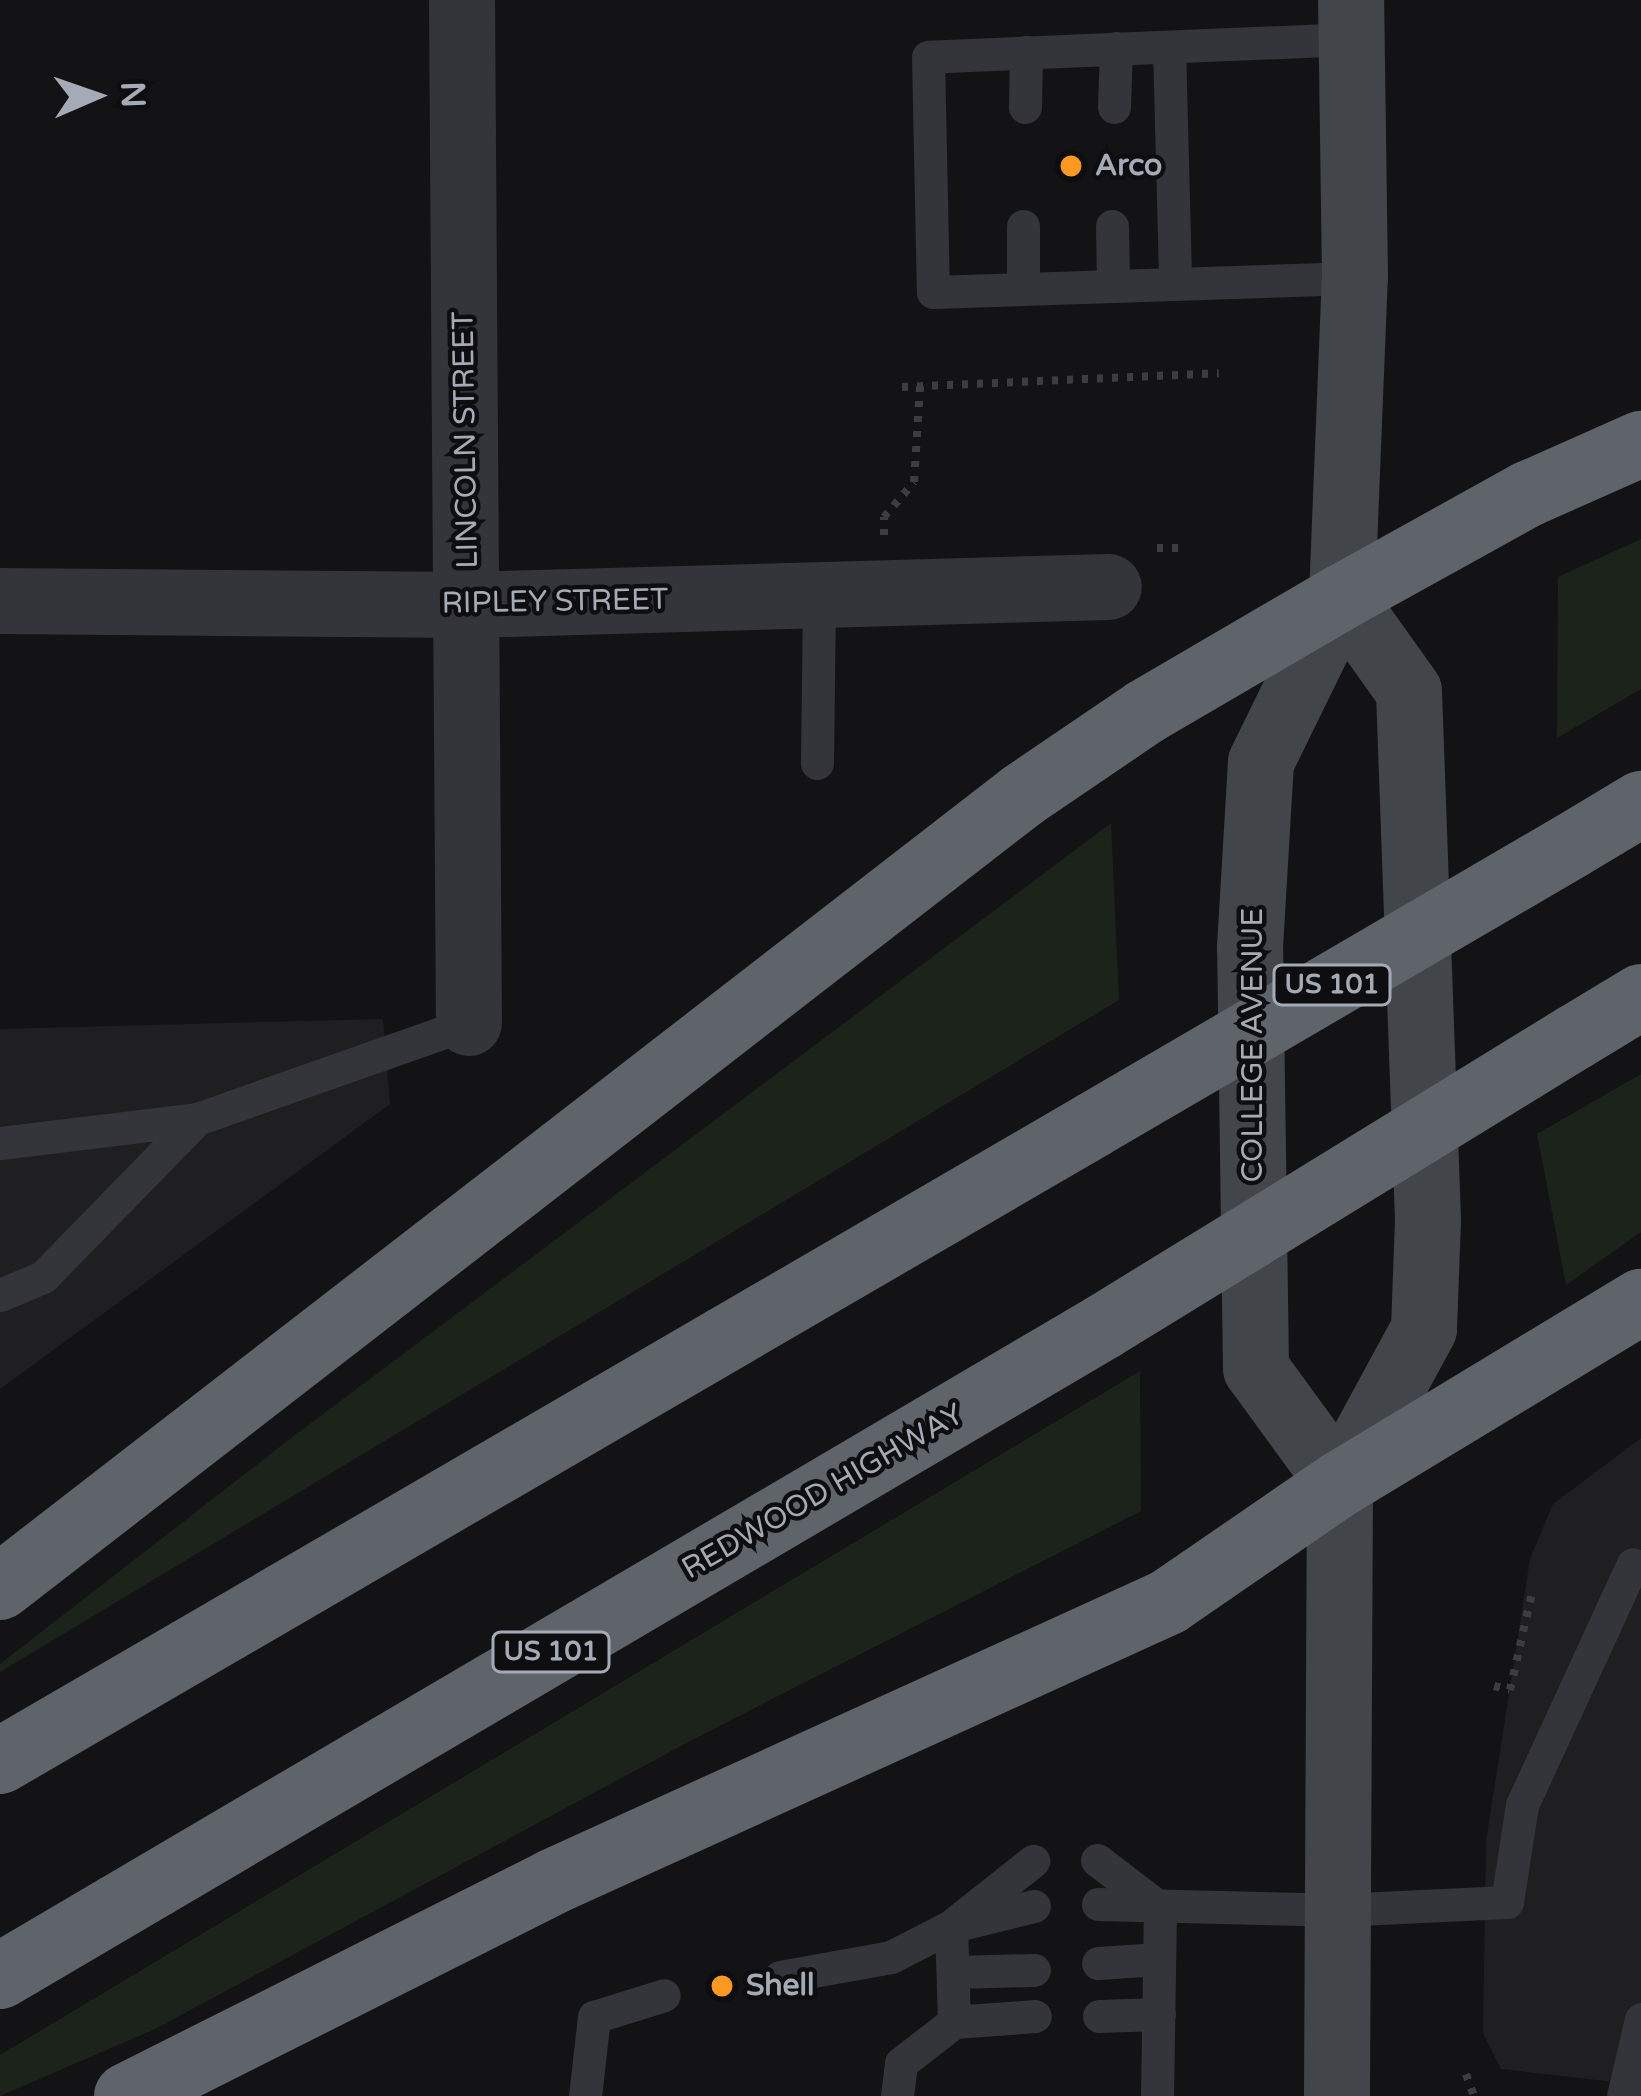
<!DOCTYPE html>
<style>
body{margin:0}
#map{position:relative;width:1641px;height:2096px;overflow:hidden;background:#131315;font-family:"Varela Round",sans-serif}
div>[style]{position:absolute}
.built>*{inset:0;background:#1f1f22}
.green>*{inset:0;background:#1b231b}
.path>*{height:8px;margin-top:-4px;transform-origin:0;background:repeating-linear-gradient(90deg,#3a3d41 0 6px,transparent 0 15px)}
.service>*{height:33px;margin:-16.5px;padding:0 16.5px;transform-origin:16.5px;border-radius:16.5px;background:#34353a}
.minor>*{height:66px;margin:-33px;padding:0 33px;transform-origin:33px;border-radius:33px;background:#34353a}
.secondary>*{height:66px;margin:-33px;padding:0 33px;transform-origin:33px;border-radius:33px;background:#42454a}
.motorway>*{height:66px;margin:-33px;padding:0 33px;transform-origin:33px;border-radius:33px;background:#5f646b}
.motorway-bridge>*{height:66px;margin:-33px;padding:0 33px;transform-origin:33px;border-radius:33px;background:#5f646b}
.dots>*{width:33px;height:33px;translate:-50% -50%;box-sizing:border-box;border:6px solid #0e0e10;border-radius:50%}
span{translate:-50% -50%;white-space:nowrap;text-align:center;line-height:1.15;-webkit-text-stroke:9px #0e0e10;paint-order:stroke}
.shield-label span{padding:3px 9px;background:#0e0e10;border:3px solid;border-radius:9px;-webkit-text-stroke-width:0}
.shield-label{font-size:27px;color:#a4abb6;font-weight:700}
.poi-label{font-size:30px;color:#a4abb6;font-weight:700}
.left{translate:0 -50%;text-align:left}
.street-label{font-size:30px;color:#a4abb6}
.north{position:absolute;left:36px;top:36px;width:120px;height:120px;-webkit-text-stroke:9px #0e0e10;paint-order:stroke;rotate:88deg;font-size:33px;font-weight:700;line-height:48px;text-align:center;color:#a4abb6}
.north::after{content:'';display:block;margin:auto;width:42px;height:54px;background:#a4abb6;clip-path:polygon(50% 0,100% 100%,50% 72%,0 100%)}
</style>
<div id="map">
<div class="built">
<div style="clip-path:polygon(383px 1019px,390px 1104px,0 1389px,0 1029px)"></div>
<div style="clip-path:polygon(1641px 1438px,1641px 2085px,1501px 2069px,1483px 2033px,1486px 1841px,1530px 1559px,1553px 1504px)"></div>
</div>
<div class="green">
<div style="clip-path:polygon(1641px 539px,1641px 689px,1557px 738px,1558px 577px)"></div>
<div style="clip-path:polygon(1111px 823px,1119px 1000px,0 1672px,0 1664px,286px 1442px)"></div>
<div style="clip-path:polygon(1641px 1074px,1641px 1232px,1566px 1285px,1537px 1134px)"></div>
<div style="clip-path:polygon(1140px 1371px,1141px 1511px,694px 1739px,155px 2029px,0 2096px,0 2055px)"></div>
</div>
<div class="path">
<div style="left:902px;top:387px;width:317px;rotate:-2.5deg"></div>
<div style="left:884px;top:535px;width:18px;rotate:-90deg"></div>
<div style="left:884px;top:517px;width:46px;rotate:-49.4deg"></div>
<div style="left:914px;top:482px;width:96px;rotate:-86.4deg"></div>
<div style="left:1157px;top:548px;width:29px"></div>
<div style="left:1494px;top:1686px;width:16px;rotate:14deg"></div>
<div style="left:1510px;top:1690px;width:105px;rotate:-77.3deg"></div>
<div style="left:1466px;top:2074px;width:23px;rotate:70deg"></div>
</div>
<div class="service">
<div style="left:1351px;top:39px;width:423px;rotate:177.6deg"></div>
<div style="left:928px;top:57px;width:235px;rotate:88.8deg"></div>
<div style="left:933px;top:292px;width:422px;rotate:-1.9deg"></div>
<div style="left:1169px;top:47px;width:237px;rotate:88.5deg"></div>
<div style="left:1025px;top:107px;width:55px;rotate:-89deg"></div>
<div style="left:1114px;top:107px;width:59px;rotate:-88.1deg"></div>
<div style="left:1023px;top:226px;width:61px;rotate:90deg"></div>
<div style="left:1112px;top:226px;width:58px;rotate:89deg"></div>
<div style="left:817px;top:763px;width:168px;rotate:-89.3deg"></div>
<div style="left:0;top:1143px;width:198px;rotate:-6.9deg"></div>
<div style="left:197px;top:1119px;width:288px;rotate:-19.4deg"></div>
<div style="left:0;top:1295px;width:47px;rotate:-22.7deg"></div>
<div style="left:43px;top:1277px;width:221px;rotate:-45.7deg"></div>
<div style="left:1097px;top:1860px;width:79px;rotate:37.3deg"></div>
<div style="left:1160px;top:1908px;width:188px;rotate:90.9deg"></div>
<div style="left:1098px;top:1904px;width:239px;rotate:1.4deg"></div>
<div style="left:1337px;top:1910px;width:170px;rotate:-2.7deg"></div>
<div style="left:1507px;top:1902px;width:98px;rotate:-81.2deg"></div>
<div style="left:1522px;top:1805px;width:265px;rotate:-65.3deg"></div>
<div style="left:965px;top:1923px;width:71px;rotate:-13.8deg"></div>
<div style="left:1098px;top:1963px;width:61px;rotate:-3.8deg"></div>
<div style="left:955px;top:1972px;width:79px;rotate:-1.5deg"></div>
<div style="left:780px;top:1977px;width:113px;rotate:-10.2deg"></div>
<div style="left:891px;top:1957px;width:68px;rotate:-27.3deg"></div>
<div style="left:951px;top:1926px;width:105px;rotate:-38.4deg"></div>
<div style="left:1099px;top:2016px;width:60px;rotate:-1.9deg"></div>
<div style="left:954px;top:2022px;width:81px;rotate:-4.2deg"></div>
<div style="left:585px;top:2096px;width:80px;rotate:-83.5deg"></div>
<div style="left:594px;top:2017px;width:73px;rotate:-17.4deg"></div>
<div style="left:897px;top:2096px;width:33px;rotate:-83deg"></div>
<div style="left:901px;top:2063px;width:67px;rotate:-37.7deg"></div>
<div style="left:954px;top:2022px;width:96px;rotate:-91.8deg"></div>
<div style="left:1623px;top:2096px;width:79px;rotate:-76.8deg"></div>
</div>
<div class="minor">
<div style="left:462px;top:0;width:1023px;rotate:89.61deg"></div>
<div style="left:0;top:601px;width:468px;rotate:0.5deg"></div>
<div style="left:468px;top:605px;width:641px;rotate:-1.61deg"></div>
</div>
<div class="secondary">
<div style="left:1340px;top:1484px;width:142px;rotate:-126.1deg"></div>
<div style="left:1256px;top:1369px;width:422px;rotate:-90.8deg"></div>
<div style="left:1250px;top:947px;width:185px;rotate:-86.6deg"></div>
<div style="left:1261px;top:762px;width:184px;rotate:-63.9deg"></div>
<div style="left:1342px;top:597px;width:319px;rotate:-87.7deg"></div>
<div style="left:1355px;top:278px;width:278px;rotate:-90.8deg"></div>
<div style="left:1337px;top:2096px;width:612px;rotate:-89.72deg"></div>
<div style="left:1340px;top:1484px;width:176px;rotate:-61.5deg"></div>
<div style="left:1424px;top:1329px;width:109px;rotate:-87.9deg"></div>
<div style="left:1428px;top:1220px;width:529px;rotate:-92.06deg"></div>
<div style="left:1409px;top:691px;width:115px;rotate:-125.5deg"></div>
</div>
<div class="motorway">
<div style="left:1571px;top:846px;width:82px;rotate:-31deg"></div>
<div style="left:1575px;top:1037px;width:77px;rotate:-31.2deg"></div>
<div style="left:0;top:1587px;width:1294px;rotate:-37.75deg"></div>
<div style="left:1023px;top:795px;width:148px;rotate:-34.2deg"></div>
<div style="left:1145px;top:712px;width:228px;rotate:-30.3deg"></div>
<div style="left:1342px;top:597px;width:213px;rotate:-29deg"></div>
<div style="left:1528px;top:494px;width:124px;rotate:-23.9deg"></div>
<div style="left:0;top:1761px;width:1265px;rotate:-30.19deg"></div>
<div style="left:0;top:1976px;width:1280px;rotate:-30.47deg"></div>
<div style="left:127px;top:2096px;width:476px;rotate:-26.7deg"></div>
<div style="left:552px;top:1882px;width:677px;rotate:-24.44deg"></div>
<div style="left:1168px;top:1602px;width:209px;rotate:-34.5deg"></div>
<div style="left:1340px;top:1484px;width:352px;rotate:-31.2deg"></div>
</div>
<div class="motorway-bridge">
<div style="left:1093px;top:1125px;width:553px;rotate:-30.27deg"></div>
<div style="left:1103px;top:1327px;width:554px;rotate:-31.57deg"></div>
</div>
<div class="dots">
<div style="left:1071px;top:166px;background:#fc9923"></div>
<div style="left:722px;top:1986px;background:#fc9923"></div>
</div>
<div class="shield-label">
<span style="left:1332px;top:985px">US 101</span>
<span style="left:551px;top:1652px">US 101</span>
</div>
<div class="poi-label">
<span class="left" style="left:1095px;top:166px">Arco</span>
<span class="left" style="left:746px;top:1986px">Shell</span>
</div>
<div class="street-label">
<span style="left:466px;top:440px;rotate:-91deg">LINCOLN STREET</span>
<span style="left:555px;top:602px;rotate:-1deg">RIPLEY STREET</span>
<span style="left:1253px;top:1045px;rotate:-90deg">COLLEGE AVENUE</span>
<span style="left:823px;top:1492px;rotate:-30deg">REDWOOD HIGHWAY</span>
</div>
<div class="north">N</div>
</div>
